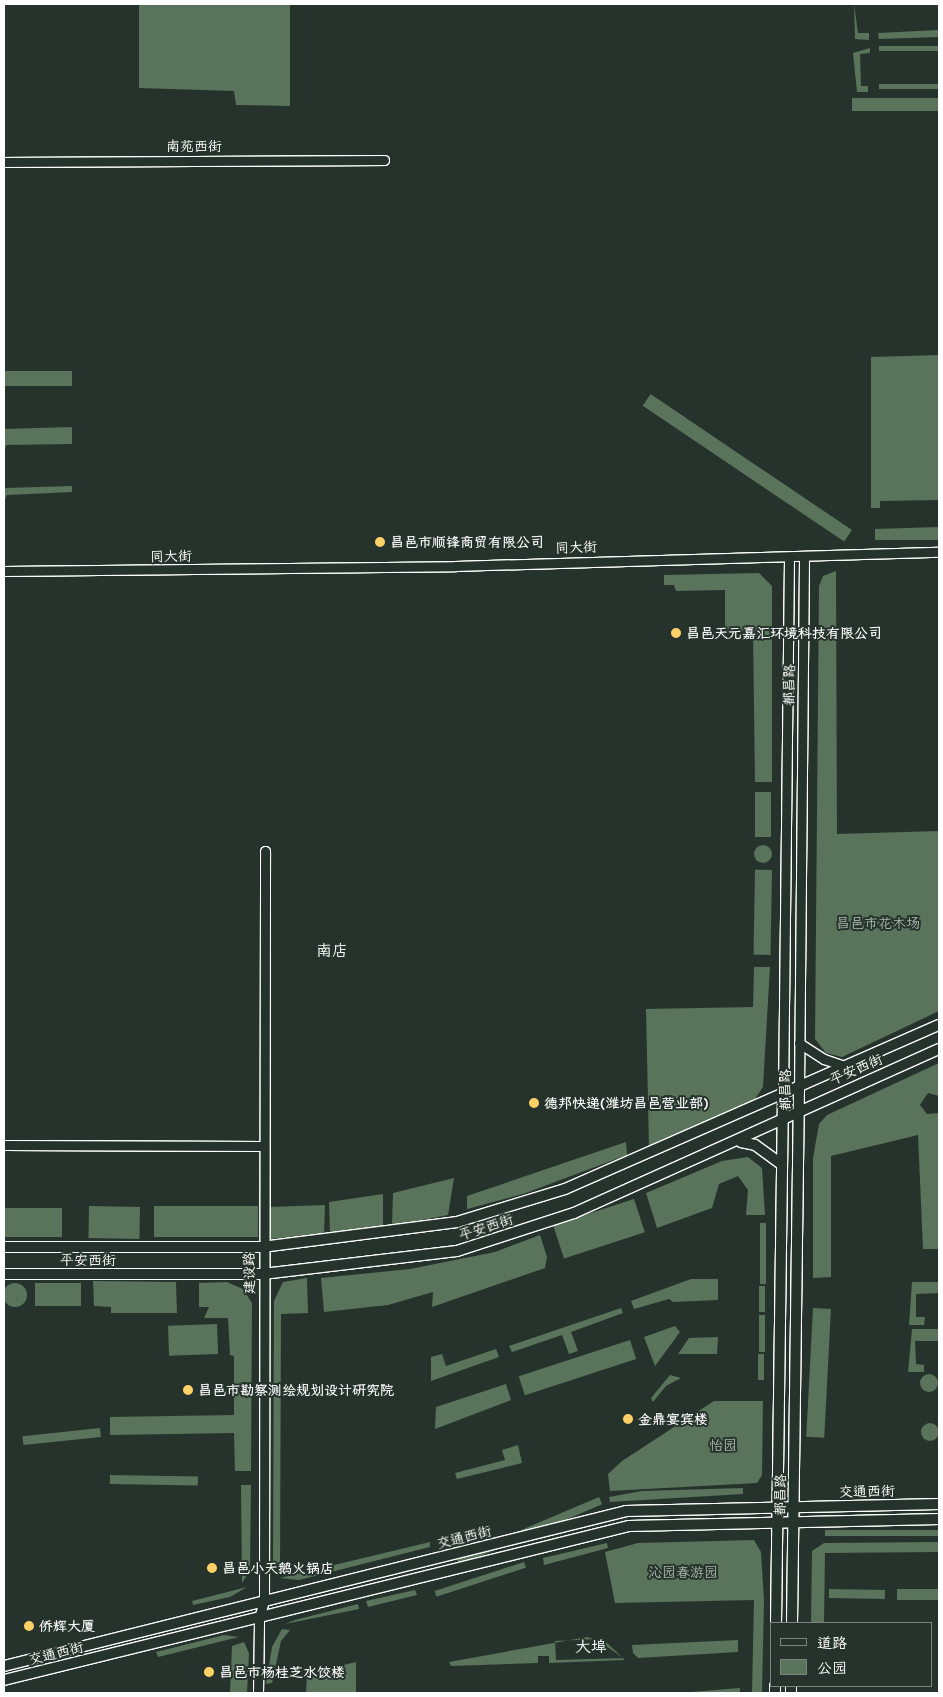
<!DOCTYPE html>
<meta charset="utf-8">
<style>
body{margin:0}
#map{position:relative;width:943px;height:1697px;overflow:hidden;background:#26332d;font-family:Mali,"LXGW WenKai TC",sans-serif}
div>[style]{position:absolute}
.green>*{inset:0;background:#59745a;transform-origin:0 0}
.round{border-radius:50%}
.roads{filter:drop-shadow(1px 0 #fff) drop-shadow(-1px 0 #fff) drop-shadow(0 1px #fff) drop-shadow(0 -1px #fff)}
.minor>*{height:9px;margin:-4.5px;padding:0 4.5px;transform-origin:4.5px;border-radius:4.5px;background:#26332d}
.major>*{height:10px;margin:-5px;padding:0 5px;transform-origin:5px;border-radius:5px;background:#26332d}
.dots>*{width:14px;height:14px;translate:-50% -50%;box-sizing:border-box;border:2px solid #26332d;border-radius:50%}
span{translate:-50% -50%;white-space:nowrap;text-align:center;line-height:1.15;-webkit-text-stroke:4px #26332d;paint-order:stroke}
.street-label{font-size:14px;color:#fff}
.poi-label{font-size:14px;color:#fff;font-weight:700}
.left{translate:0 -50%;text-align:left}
.park-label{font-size:14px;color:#acbaac}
.quarter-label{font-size:16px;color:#fff}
.frame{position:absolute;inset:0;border:5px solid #fff;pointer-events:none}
.legend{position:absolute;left:770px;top:1622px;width:162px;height:65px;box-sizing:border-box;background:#26332d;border:1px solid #7d8581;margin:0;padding:6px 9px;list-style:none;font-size:15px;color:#fff}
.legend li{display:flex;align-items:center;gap:10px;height:25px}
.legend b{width:25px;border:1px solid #7d8581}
</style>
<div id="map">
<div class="green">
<div style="clip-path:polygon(139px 4px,290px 4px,290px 106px,236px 105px,234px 91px,139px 88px)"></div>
<div style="clip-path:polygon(854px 4px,858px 33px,869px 33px,869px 40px,855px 39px)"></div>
<div style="clip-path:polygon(939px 30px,939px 37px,879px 39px,878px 33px)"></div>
<div style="left:939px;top:46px;width:5px;height:60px;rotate:90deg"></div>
<div style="clip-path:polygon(870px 48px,870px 53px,860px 54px,861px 86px,868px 86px,868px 92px,857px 92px,853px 53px)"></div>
<div style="left:939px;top:84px;width:5px;height:60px;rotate:90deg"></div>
<div style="left:939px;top:98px;width:13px;height:87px;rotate:90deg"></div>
<div style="clip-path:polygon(939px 355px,939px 500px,880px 501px,880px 508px,871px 508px,871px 357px)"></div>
<div style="left:72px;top:371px;width:15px;height:68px;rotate:90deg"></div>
<div style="clip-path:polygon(72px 427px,72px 444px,6px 445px,4px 453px,4px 429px)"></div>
<div style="clip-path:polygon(72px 486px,72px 492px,7px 495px,4px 501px,5px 488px)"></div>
<div style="clip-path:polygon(939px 527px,939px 540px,875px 540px,875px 529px)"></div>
<div style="left:852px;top:530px;width:14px;height:243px;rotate:124deg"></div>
<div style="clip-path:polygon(836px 571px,837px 834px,939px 831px,939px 1011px,842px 1057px,826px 1053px,815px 1039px,819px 586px,823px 576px)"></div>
<div style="clip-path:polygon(759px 573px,772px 586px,772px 782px,755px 782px,753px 631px,725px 631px,725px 590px,676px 591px,674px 585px,664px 585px,664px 575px)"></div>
<div style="left:771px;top:792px;width:45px;height:16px;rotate:90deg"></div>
<div class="round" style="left:754px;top:845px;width:18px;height:18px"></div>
<div style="left:772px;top:870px;width:85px;height:17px;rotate:91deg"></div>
<div style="clip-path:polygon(754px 967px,770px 967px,763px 1087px,755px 1099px,649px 1148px,646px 1009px,753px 1007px)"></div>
<div style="clip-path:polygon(939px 1063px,939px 1096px,928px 1093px,920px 1105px,927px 1114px,939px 1113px,939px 1249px,923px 1249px,918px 1135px,831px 1156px,831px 1277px,813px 1278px,813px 1158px,819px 1124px,827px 1115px)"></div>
<div style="clip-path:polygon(626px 1142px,627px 1155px,523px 1194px,467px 1209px,467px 1196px)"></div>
<div style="clip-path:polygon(748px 1157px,762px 1168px,765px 1215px,746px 1215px,748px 1190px,738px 1176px,719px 1184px,712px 1208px,657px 1228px,646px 1193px,722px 1161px)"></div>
<div style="clip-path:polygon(454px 1178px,448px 1215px,392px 1226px,393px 1193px)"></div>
<div style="clip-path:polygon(383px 1194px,383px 1227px,330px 1233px,329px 1202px)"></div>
<div style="left:634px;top:1199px;width:35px;height:85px;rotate:72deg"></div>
<div style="clip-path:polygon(325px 1205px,324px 1234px,269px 1239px,269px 1207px)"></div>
<div style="left:89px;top:1206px;width:51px;height:32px;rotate:1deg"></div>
<div style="left:258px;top:1206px;width:31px;height:104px;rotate:90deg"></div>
<div style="left:4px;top:1208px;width:58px;height:29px"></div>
<div style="left:760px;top:1223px;width:6px;height:61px"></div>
<div style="clip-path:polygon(540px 1235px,547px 1257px,545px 1268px,432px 1307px,433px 1292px,388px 1305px,324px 1312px,321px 1278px,410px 1269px,495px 1252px)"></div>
<div style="clip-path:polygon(307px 1278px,308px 1313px,281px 1314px,280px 1571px,273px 1564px,274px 1301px,283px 1282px)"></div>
<div style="clip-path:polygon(691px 1279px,718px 1279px,718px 1300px,673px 1302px,669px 1299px,634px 1309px,631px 1301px)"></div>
<div style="clip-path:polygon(93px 1281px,176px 1282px,177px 1313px,111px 1313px,111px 1307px,94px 1306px)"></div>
<div style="clip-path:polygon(227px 1282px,243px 1289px,252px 1303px,251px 1471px,235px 1471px,234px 1433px,110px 1435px,110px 1417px,234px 1415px,234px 1356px,230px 1355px,228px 1318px,204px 1318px,209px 1307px,199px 1307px,199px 1283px)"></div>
<div style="clip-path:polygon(912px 1282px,939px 1282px,939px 1293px,916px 1294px,916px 1317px,925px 1317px,924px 1325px,909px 1325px)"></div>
<div class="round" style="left:3px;top:1283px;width:24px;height:24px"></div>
<div style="left:35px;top:1283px;width:46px;height:23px"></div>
<div style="left:759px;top:1286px;width:6px;height:26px"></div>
<div style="clip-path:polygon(621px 1308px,623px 1313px,571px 1332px,578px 1351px,569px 1354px,562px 1335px,512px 1352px,509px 1346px)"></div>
<div style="left:813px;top:1308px;width:18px;height:129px;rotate:3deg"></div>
<div style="left:759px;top:1315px;width:6px;height:37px"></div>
<div style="left:217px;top:1324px;width:30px;height:49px;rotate:88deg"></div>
<div style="clip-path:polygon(675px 1326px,680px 1332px,655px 1366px,644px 1337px)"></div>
<div style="clip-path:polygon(912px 1329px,939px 1329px,939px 1341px,915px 1341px,916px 1364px,924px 1365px,924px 1372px,908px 1372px)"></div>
<div style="clip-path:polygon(718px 1337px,717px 1354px,678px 1354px,689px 1338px)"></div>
<div style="left:630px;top:1340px;width:20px;height:117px;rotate:72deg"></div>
<div style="clip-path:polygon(496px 1349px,499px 1357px,431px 1381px,431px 1357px,442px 1354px,446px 1366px)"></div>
<div style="left:758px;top:1354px;width:6px;height:26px"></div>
<div class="round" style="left:920px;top:1374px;width:18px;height:18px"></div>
<div style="clip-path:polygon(670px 1375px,681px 1378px,666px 1386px,653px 1402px,651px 1398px)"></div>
<div style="clip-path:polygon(506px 1384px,511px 1400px,435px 1429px,436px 1407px)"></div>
<div style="clip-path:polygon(714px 1401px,763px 1401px,762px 1475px,757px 1483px,610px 1491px,608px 1474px,622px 1461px)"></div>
<div class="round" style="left:921px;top:1423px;width:18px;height:18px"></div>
<div style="left:100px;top:1428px;width:9px;height:78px;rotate:84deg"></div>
<div style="clip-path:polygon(518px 1445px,522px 1463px,457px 1479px,455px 1473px,505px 1460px,502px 1450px)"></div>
<div style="left:110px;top:1475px;width:88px;height:9px;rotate:1deg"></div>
<div style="clip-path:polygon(241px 1485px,251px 1485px,250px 1570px,242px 1583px)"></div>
<div style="clip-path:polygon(743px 1488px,743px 1494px,610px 1502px,609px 1497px,642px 1491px)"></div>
<div style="left:599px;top:1497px;width:8px;height:155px;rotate:67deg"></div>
<div style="left:939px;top:1530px;width:6px;height:114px;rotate:90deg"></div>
<div style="clip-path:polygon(754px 1540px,761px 1552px,764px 1600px,762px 1693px,752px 1693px,754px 1600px,615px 1603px,605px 1552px,638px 1543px)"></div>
<div style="clip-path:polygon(430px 1542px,430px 1547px,299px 1580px,280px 1578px)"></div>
<div style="clip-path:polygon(939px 1542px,939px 1552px,825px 1553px,824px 1623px,811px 1623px,812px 1551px,824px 1543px)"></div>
<div style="clip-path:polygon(607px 1543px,608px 1548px,544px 1565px,543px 1558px)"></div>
<div style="left:524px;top:1562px;width:6px;height:94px;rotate:72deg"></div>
<div style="clip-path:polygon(247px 1587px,230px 1597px,193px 1605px,192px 1601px)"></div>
<div style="left:829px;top:1589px;width:56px;height:9px;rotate:1deg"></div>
<div style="left:897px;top:1589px;width:42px;height:11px"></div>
<div style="clip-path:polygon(415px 1590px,417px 1595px,368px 1607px,366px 1601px)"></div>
<div style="clip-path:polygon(358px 1604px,359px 1609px,285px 1624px,295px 1620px)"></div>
<div style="clip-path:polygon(282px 1629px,290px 1630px,281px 1641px,272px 1683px,266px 1684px,272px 1647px)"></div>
<div style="clip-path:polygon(224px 1635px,239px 1637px,158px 1657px,156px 1652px)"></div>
<div style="clip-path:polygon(evenodd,587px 1637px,607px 1643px,625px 1660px,549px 1663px,549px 1656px,538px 1656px,538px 1663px,451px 1666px,449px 1662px,587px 1637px,596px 1639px,623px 1658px,556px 1660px,555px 1641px,596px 1639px)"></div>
<div style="clip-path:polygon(738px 1640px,738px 1652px,638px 1658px,633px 1653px,632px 1645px)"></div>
<div style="clip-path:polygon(244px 1642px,249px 1653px,247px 1693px,230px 1693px,232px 1646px)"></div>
<div style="clip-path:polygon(356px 1662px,356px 1693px,306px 1693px,307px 1674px)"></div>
<div style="clip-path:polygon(740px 1688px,740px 1693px,642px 1693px,691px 1692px)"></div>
</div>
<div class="roads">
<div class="minor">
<div style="left:4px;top:162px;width:380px;rotate:-0.3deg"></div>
<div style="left:4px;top:571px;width:451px;rotate:-0.6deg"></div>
<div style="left:455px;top:566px;width:484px;rotate:-1.7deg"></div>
<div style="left:799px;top:1043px;width:30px;rotate:33deg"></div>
<div style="left:824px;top:1059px;width:24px;rotate:19deg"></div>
<div style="left:799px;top:1090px;width:533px;rotate:-89.46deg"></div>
<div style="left:783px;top:1096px;width:539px;rotate:-89.36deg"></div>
<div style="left:4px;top:1145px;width:259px;rotate:0.2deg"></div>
<div style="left:258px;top:1693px;width:75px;rotate:-89.2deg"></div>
<div style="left:259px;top:1618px;width:18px;rotate:-74deg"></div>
<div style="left:264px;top:1601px;width:750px;rotate:-89.92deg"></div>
</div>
<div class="major">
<div style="left:741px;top:1142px;width:14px;rotate:12deg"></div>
<div style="left:755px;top:1145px;width:31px;rotate:36deg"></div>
<div style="left:4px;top:1247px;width:258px"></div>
<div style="left:262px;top:1247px;width:197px;rotate:-7.3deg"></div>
<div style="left:457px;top:1222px;width:113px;rotate:-17deg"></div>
<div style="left:565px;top:1189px;width:408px;rotate:-23.7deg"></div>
<div style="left:4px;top:1274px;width:259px"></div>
<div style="left:263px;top:1274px;width:195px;rotate:-6.8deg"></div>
<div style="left:457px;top:1251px;width:123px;rotate:-18deg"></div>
<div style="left:574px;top:1213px;width:400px;rotate:-24.2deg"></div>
<div style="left:776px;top:1623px;width:527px;rotate:-89.24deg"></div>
<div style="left:792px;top:1623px;width:533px;rotate:-89.25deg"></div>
<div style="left:4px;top:1666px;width:641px;rotate:-13.99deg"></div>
<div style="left:626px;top:1511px;width:313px;rotate:-1.3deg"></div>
<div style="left:4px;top:1680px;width:644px;rotate:-13.84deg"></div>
<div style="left:629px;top:1526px;width:310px;rotate:-1.3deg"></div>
<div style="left:775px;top:1693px;width:7px;rotate:-90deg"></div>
<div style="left:791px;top:1693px;width:7px;rotate:-90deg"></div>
</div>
</div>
<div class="dots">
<div style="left:380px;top:542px;background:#ffd166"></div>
<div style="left:676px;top:633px;background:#ffd166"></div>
<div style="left:534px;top:1103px;background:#ffd166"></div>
<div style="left:188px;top:1390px;background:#ffd166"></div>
<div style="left:628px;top:1419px;background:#ffd166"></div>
<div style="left:212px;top:1568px;background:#ffd166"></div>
<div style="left:29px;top:1626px;background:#ffd166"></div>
<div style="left:209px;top:1672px;background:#ffd166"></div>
</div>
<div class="street-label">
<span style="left:194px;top:146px">南苑西街</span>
<span style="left:576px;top:547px;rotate:-2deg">同大街</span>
<span style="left:171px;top:556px;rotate:-1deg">同大街</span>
<span style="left:789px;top:685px;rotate:-89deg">都昌路</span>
<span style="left:856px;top:1069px;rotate:-23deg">平安西街</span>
<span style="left:785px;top:1090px;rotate:-90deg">都昌路</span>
<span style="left:486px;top:1227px;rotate:-18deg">平安西街</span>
<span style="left:88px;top:1260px">平安西街</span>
<span style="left:249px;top:1273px;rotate:-91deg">建设路</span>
<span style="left:867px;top:1491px;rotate:-1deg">交通西街</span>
<span style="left:780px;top:1495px;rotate:-89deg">都昌路</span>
<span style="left:464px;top:1537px;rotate:-14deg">交通西街</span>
<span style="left:56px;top:1653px;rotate:-14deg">交通西街</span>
</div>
<div class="poi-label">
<span class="left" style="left:390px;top:542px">昌邑市顺锋商贸有限公司</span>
<span class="left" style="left:686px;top:633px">昌邑天元嘉汇环境科技有限公司</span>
<span class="left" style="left:544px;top:1103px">德邦快递(潍坊昌邑营业部)</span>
<span class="left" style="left:198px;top:1390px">昌邑市勘察测绘规划设计研究院</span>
<span class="left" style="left:638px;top:1419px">金鼎宴宾楼</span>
<span class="left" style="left:222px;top:1568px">昌邑小天鹅火锅店</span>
<span class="left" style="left:39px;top:1626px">侨辉大厦</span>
<span class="left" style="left:219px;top:1672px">昌邑市杨桂芝水饺楼</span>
</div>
<div class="park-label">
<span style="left:878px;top:923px">昌邑市花木场</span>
<span style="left:723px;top:1445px">怡园</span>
<span style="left:683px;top:1572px">沁园春游园</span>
</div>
<div class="quarter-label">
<span style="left:332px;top:950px">南店</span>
<span style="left:591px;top:1646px">大埠</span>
</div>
<div class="frame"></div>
<ul class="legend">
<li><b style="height:6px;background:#26332d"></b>道路</li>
<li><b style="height:14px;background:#59745a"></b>公园</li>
</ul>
</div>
